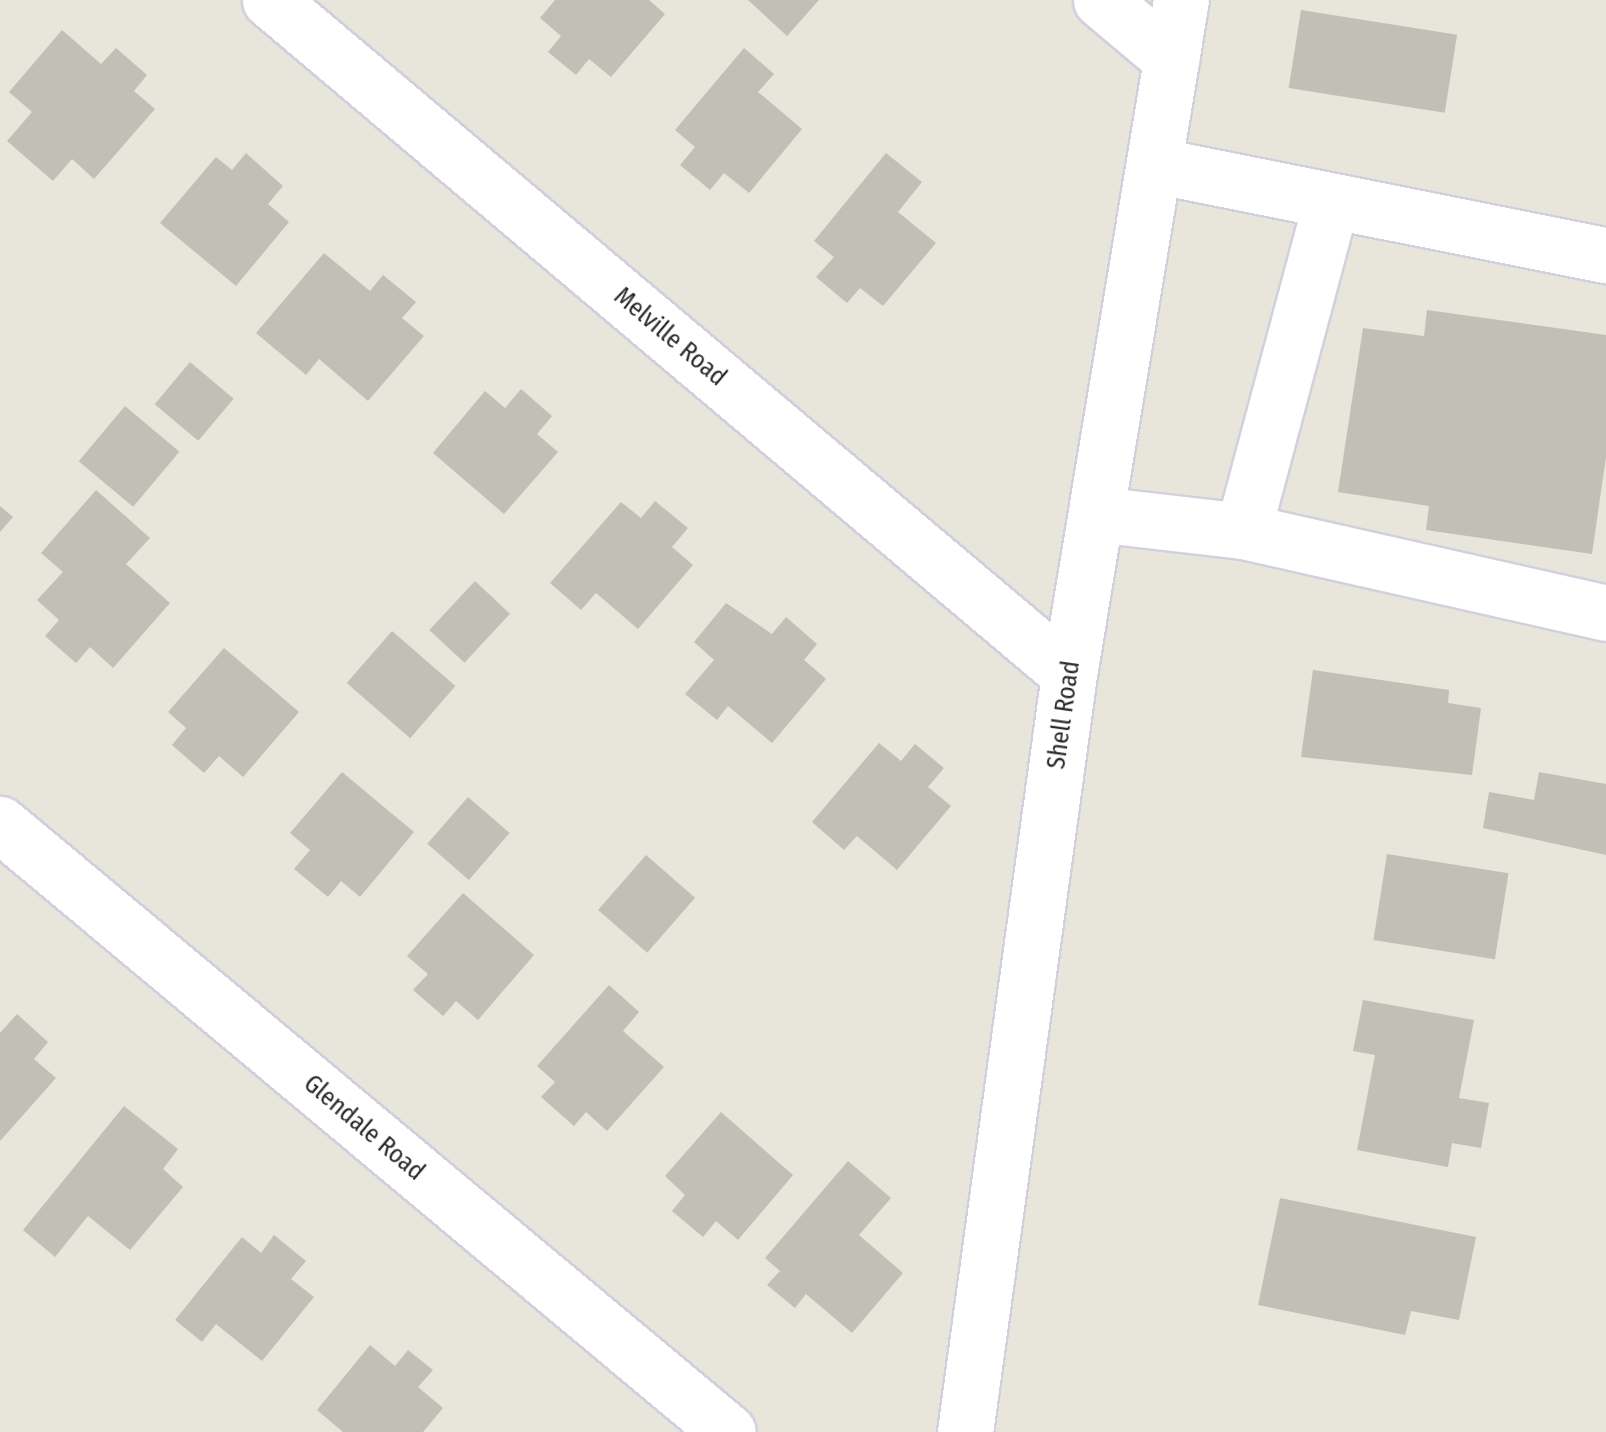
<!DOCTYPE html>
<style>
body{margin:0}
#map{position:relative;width:1606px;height:1432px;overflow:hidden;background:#e8e5db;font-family:"Fira Sans Condensed",sans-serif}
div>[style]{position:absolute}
.building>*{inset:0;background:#c1bfb6;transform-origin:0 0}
.roads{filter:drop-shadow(2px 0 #d1d0df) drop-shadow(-2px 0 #d1d0df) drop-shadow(0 2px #d1d0df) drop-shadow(0 -2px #d1d0df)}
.minor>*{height:55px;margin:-27.5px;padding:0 27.5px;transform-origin:27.5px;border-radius:27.5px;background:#fff}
span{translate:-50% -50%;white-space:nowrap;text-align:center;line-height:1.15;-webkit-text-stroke:8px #fff;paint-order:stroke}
.street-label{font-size:25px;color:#282828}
</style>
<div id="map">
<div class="building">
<div style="clip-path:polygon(555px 0,649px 0,665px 14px,611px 77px,589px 59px,576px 75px,548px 52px,561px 36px,540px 18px)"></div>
<div style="clip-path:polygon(748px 0,819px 0,787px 36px)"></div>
<div style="left:1301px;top:10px;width:158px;height:79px;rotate:9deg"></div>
<div style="clip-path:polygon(62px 30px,101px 64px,116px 48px,147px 75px,134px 91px,155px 109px,94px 179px,72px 159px,53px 181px,7px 141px,32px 112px,9px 92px)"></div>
<div style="clip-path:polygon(744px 48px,774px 74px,758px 92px,802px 129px,749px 193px,724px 173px,710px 190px,680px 165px,695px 147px,675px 130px)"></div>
<div style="clip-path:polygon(246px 153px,283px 186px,268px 204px,289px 222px,236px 286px,160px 223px,216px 157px,232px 170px)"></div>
<div style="clip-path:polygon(886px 153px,922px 182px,898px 212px,936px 243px,883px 306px,860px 288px,847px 303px,816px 277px,834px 257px,814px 241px)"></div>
<div style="clip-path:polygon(324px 253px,370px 291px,383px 275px,416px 302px,402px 318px,424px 336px,368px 401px,319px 359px,306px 375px,256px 333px)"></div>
<div style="clip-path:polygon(1427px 310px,1606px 335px,1606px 457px,1592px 554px,1426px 530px,1429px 506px,1338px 492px,1363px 328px,1424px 336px)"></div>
<div style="left:190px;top:362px;width:57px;height:55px;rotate:40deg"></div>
<div style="clip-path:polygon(521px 389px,552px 416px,537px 434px,558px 452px,504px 514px,433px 453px,485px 391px,505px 408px)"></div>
<div style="left:125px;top:406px;width:71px;height:72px;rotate:40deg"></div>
<div style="clip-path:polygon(96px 490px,150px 538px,126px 564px,170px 603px,113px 668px,90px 647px,76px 663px,45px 636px,59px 620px,37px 600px,63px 572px,41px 553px)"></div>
<div style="clip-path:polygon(655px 501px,688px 528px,672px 547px,693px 565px,638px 629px,596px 593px,581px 610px,550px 583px,621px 502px,641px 518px)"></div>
<div style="clip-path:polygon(0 506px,13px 517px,0 532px)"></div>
<div style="left:475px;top:581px;width:48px;height:67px;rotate:43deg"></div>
<div style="clip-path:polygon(726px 603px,772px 634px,786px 617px,817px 644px,804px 660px,826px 679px,772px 743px,728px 706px,717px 720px,685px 694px,714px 660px,694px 642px)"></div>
<div style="left:392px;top:631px;width:84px;height:69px;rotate:41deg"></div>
<div style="clip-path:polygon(224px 648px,299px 712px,243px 777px,219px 756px,204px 773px,172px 745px,186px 728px,168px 712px)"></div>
<div style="clip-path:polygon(1313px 670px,1449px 690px,1448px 703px,1481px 708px,1472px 775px,1301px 757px)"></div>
<div style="clip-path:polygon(879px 743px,901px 761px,915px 744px,944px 768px,928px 787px,951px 806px,897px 870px,857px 836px,844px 850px,812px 822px)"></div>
<div style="clip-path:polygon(342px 772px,414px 832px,360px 897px,341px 881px,328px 897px,294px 869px,310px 850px,290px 833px)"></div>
<div style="clip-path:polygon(1539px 772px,1606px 784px,1606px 855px,1483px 828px,1489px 792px,1534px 800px)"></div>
<div style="left:468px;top:797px;width:55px;height:62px;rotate:41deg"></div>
<div style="left:1387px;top:854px;width:123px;height:87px;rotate:9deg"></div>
<div style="left:646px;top:855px;width:65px;height:73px;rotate:41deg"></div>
<div style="clip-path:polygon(463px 893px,534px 955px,478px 1020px,456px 1001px,443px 1016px,413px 990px,428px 974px,407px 956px)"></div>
<div style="clip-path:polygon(609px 985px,639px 1012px,623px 1031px,664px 1067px,607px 1131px,586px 1112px,574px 1126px,541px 1097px,555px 1082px,537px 1066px)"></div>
<div style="clip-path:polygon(1363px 1000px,1474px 1020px,1459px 1098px,1489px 1103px,1481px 1148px,1452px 1143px,1448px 1167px,1357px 1150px,1375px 1055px,1353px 1051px)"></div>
<div style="clip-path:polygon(17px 1014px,48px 1042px,34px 1059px,56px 1078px,0 1141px,0 1033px)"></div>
<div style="clip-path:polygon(124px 1106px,178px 1149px,163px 1169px,183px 1187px,130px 1250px,88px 1216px,55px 1257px,23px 1230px)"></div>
<div style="clip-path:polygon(721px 1112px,793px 1175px,738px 1240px,716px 1221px,703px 1237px,672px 1211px,685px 1195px,665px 1176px)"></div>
<div style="clip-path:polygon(848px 1161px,891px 1198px,859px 1235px,903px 1273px,852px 1333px,806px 1294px,795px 1308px,767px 1285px,780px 1271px,765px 1258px)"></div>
<div style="clip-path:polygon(1280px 1198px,1476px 1237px,1459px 1320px,1411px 1311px,1405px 1335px,1258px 1305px)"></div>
<div style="clip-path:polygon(274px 1235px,306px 1261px,291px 1279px,314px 1297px,262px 1361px,216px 1324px,202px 1342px,175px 1320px,242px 1237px,261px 1253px)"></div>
<div style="clip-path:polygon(370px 1345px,395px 1366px,408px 1350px,433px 1370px,418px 1387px,443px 1408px,423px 1432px,343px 1432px,317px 1410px)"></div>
</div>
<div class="roads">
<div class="minor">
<div style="left:270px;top:0;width:1045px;rotate:40.15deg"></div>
<div style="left:1101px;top:0;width:92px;rotate:40.1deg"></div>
<div style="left:1154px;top:165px;width:461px;rotate:11.3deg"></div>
<div style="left:1330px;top:206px;width:336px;rotate:105deg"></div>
<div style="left:1243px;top:531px;width:372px;rotate:12.7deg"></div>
<div style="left:1096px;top:514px;width:148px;rotate:6.6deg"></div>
<div style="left:0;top:824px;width:948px;rotate:39.87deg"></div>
<div style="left:965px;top:1432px;width:765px;rotate:-82.19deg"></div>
<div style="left:1069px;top:674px;width:683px;rotate:-80.57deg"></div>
</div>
</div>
<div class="street-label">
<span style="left:670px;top:337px;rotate:40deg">Melville Road</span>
<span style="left:1064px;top:715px;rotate:-82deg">Shell Road</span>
<span style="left:364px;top:1128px;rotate:40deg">Glendale Road</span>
</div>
</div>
